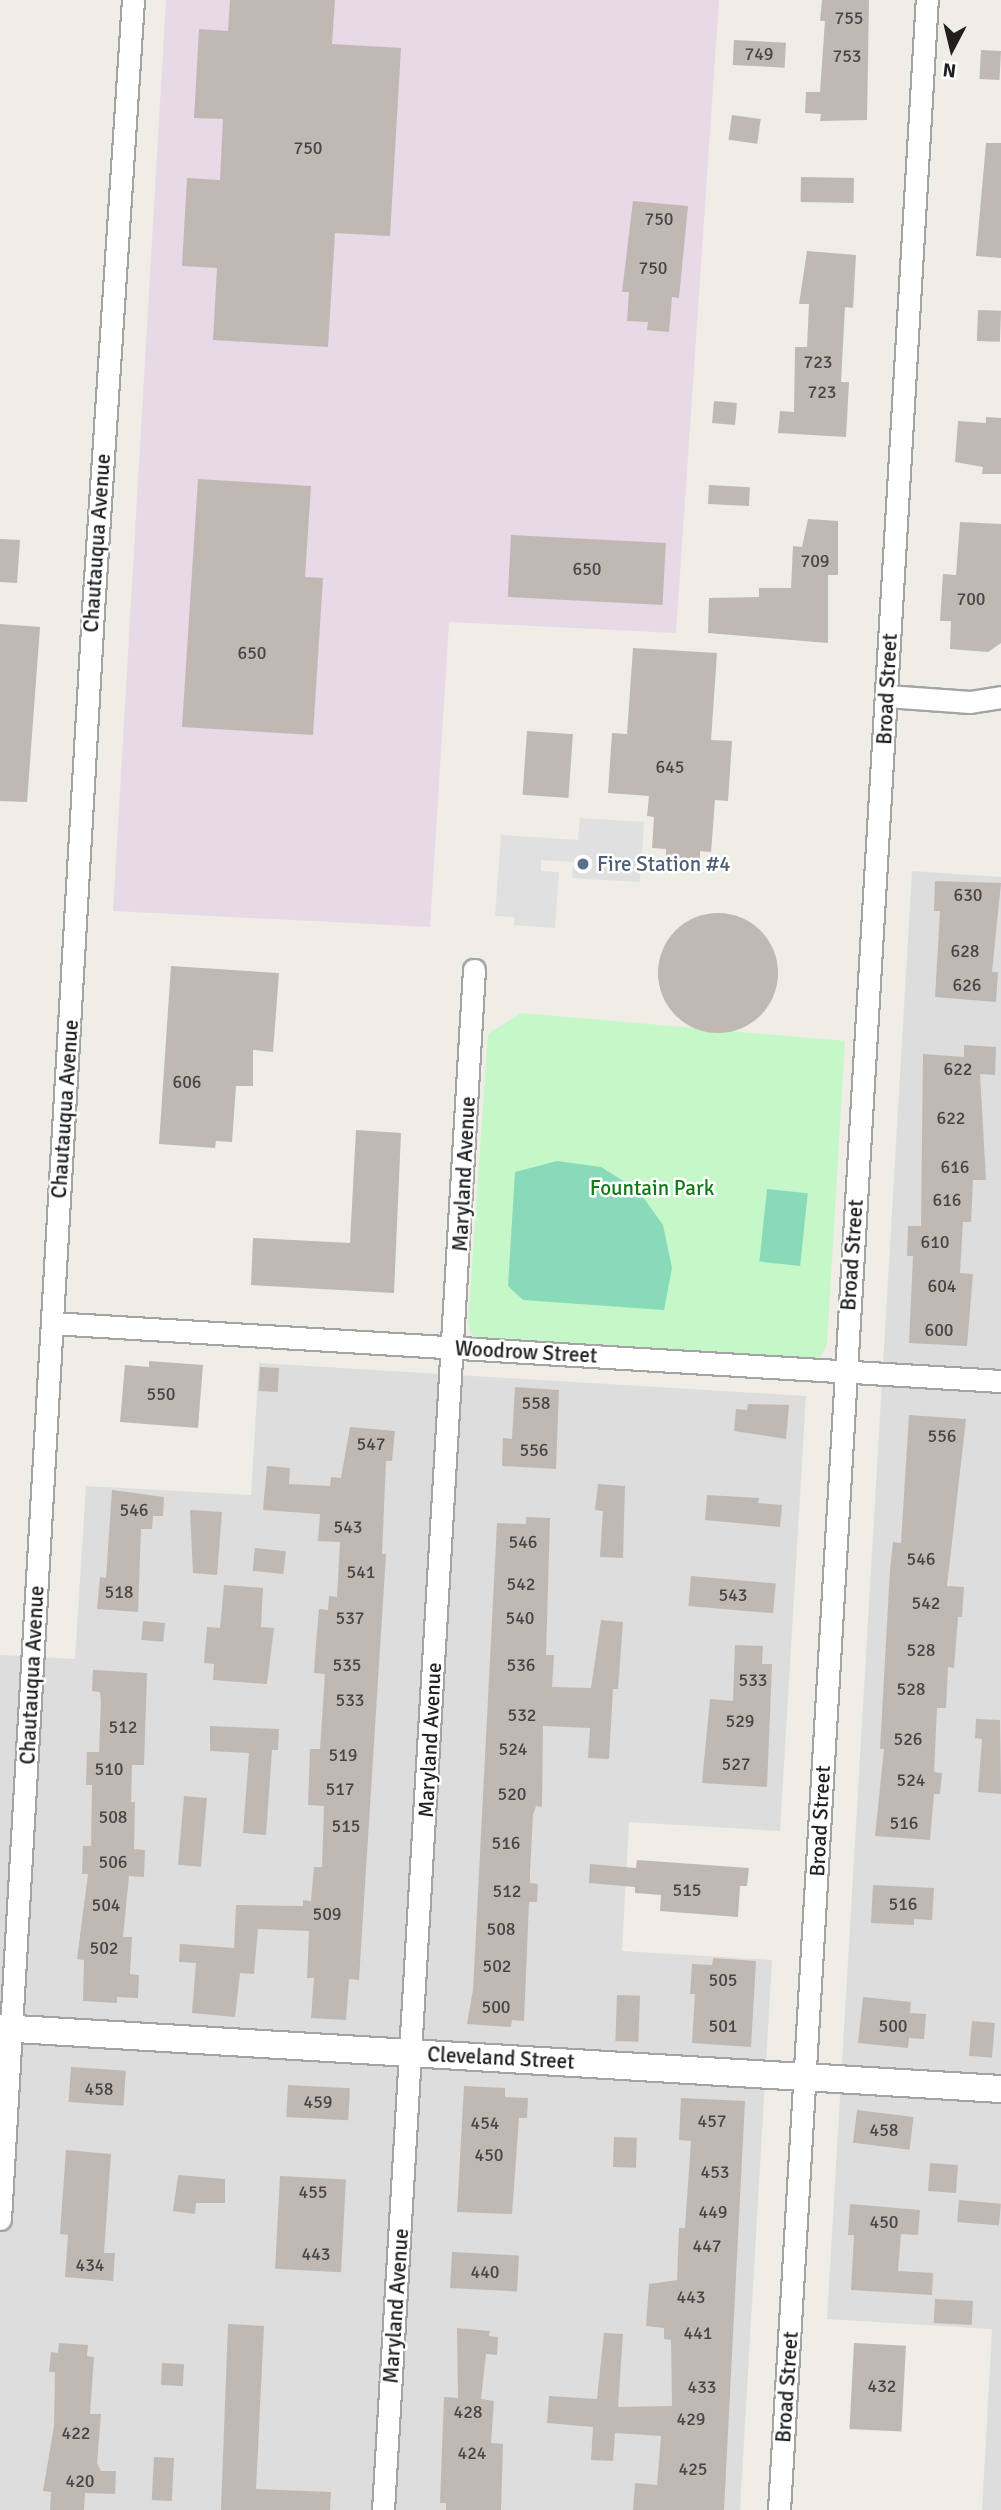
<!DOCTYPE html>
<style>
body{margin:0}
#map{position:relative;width:1001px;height:2510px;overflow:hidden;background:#f0ece6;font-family:Signika,sans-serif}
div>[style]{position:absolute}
.residential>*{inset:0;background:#dedddd}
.industrial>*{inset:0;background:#e8d9e6}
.park>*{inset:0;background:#c6f7c9}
.pitch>*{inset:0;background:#89dab8;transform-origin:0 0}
.parking>*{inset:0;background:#e0e0e0}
.building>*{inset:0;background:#c0b8b3;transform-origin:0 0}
.round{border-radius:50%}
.roads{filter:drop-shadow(2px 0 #a4a4a4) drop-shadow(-2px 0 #a4a4a4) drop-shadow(0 2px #a4a4a4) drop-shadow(0 -2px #a4a4a4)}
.minor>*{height:21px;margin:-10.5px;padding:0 10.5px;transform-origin:10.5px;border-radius:10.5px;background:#fff}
.tertiary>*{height:26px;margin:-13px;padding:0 13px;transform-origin:13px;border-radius:13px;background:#fff}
.dots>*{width:19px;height:19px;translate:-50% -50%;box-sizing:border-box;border:4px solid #fff;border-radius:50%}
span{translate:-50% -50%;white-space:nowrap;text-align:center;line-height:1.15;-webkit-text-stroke:5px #fff;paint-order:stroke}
.number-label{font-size:18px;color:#484645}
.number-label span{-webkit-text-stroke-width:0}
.street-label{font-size:21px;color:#202020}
.service-label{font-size:21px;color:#4e5e75}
.left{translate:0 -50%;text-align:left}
.park-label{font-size:21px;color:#117a17}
.north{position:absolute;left:917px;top:14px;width:70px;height:70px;-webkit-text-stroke:5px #fff;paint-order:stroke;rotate:187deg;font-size:19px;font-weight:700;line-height:28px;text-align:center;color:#202020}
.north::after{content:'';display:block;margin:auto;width:24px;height:32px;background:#202020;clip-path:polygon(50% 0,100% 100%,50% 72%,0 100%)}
</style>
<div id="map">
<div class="residential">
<div style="clip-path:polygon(912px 871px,1001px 877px,1001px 2510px,982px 2510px,992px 2329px,827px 2319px)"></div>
<div style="clip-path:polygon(259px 1363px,806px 1396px,780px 1831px,629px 1822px,622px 1951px,772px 1960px,740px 2510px,0 2510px,0 1655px,75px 1659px,86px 1486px,251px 1495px)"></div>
</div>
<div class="industrial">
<div style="clip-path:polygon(166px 0,719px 0,676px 633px,449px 622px,430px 927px,113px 911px)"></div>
</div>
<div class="park">
<div style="clip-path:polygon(521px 1013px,845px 1041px,827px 1344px,821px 1357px,815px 1360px,478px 1340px,472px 1336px,468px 1323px,488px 1034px)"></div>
</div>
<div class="pitch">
<div style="clip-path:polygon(557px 1161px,601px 1167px,638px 1190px,663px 1225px,672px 1268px,664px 1310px,523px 1300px,508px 1286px,515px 1172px)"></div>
<div style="left:767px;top:1189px;width:41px;height:73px;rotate:6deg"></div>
</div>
<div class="parking">
<div style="clip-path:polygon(580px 818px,644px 822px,640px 882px,572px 878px,573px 862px,541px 860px,541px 871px,559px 872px,555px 928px,514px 925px,514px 917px,495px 916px,501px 835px,578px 840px)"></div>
</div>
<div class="building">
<div style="clip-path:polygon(230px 0,335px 0,332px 44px,401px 48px,390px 236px,335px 233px,328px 347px,213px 340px,217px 268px,182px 266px,187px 178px,220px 180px,223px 119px,194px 118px,199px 29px,228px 31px)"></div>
<div style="clip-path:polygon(822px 0,869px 0,867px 120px,820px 121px,821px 114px,805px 113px,806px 92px,820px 92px,825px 21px,820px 21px)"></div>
<div style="left:734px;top:40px;width:52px;height:25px;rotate:3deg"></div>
<div style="left:981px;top:50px;width:20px;height:29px;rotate:3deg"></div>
<div style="left:732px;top:115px;width:29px;height:25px;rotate:8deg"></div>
<div style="clip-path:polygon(986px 143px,1001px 143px,1001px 258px,976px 256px)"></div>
<div style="left:801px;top:177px;width:53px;height:25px;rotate:1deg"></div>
<div style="clip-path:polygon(633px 201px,688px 206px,679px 298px,672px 297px,669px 332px,647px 330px,648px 322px,627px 321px,629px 292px,622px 292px)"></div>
<div style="clip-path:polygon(807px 251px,856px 255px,853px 308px,845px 307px,841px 382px,849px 382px,846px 437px,778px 433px,780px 411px,794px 412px,795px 347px,807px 347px,809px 304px,799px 304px)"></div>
<div style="left:978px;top:310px;width:23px;height:31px;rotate:2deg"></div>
<div style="left:714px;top:401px;width:23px;height:22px;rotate:5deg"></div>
<div style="clip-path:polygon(986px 417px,1001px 418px,1001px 474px,982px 474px,983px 467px,955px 462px,958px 421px,986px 423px)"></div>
<div style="clip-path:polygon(198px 479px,311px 486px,305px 577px,323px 578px,313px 735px,182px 727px)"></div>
<div style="left:709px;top:485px;width:41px;height:19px;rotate:3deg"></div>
<div style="clip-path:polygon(808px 519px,838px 521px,838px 575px,828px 575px,828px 643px,708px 633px,709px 598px,759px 597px,759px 588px,791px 588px,793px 546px,802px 547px)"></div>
<div style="clip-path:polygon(960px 522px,1001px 524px,1001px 643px,988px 652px,950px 649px,951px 621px,940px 621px,943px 574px,956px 575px)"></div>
<div style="left:511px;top:535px;width:155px;height:62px;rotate:3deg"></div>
<div style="clip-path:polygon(0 539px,20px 540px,17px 583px,0 582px)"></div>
<div style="clip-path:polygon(0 624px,40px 627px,27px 802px,0 801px)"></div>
<div style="clip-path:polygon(633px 648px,717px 653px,711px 740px,732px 741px,728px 801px,715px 800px,711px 852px,700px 851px,700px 859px,666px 857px,666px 849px,652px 848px,654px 817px,647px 816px,649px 796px,608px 793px,612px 733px,627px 734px)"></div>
<div style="left:527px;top:731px;width:46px;height:64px;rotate:4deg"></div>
<div style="clip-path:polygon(935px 881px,1001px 883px,992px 972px,998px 972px,996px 1002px,935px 997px,940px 911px,934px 911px)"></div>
<div class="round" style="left:658px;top:913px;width:120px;height:120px"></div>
<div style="clip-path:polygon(171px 966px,279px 973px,273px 1052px,253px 1050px,253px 1086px,236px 1086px,232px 1142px,216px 1141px,215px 1148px,159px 1144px)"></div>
<div style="clip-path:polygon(964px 1045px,996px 1047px,995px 1075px,980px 1074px,986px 1180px,973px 1180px,971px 1222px,963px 1222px,960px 1273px,973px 1274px,967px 1346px,909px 1343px,913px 1256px,907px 1256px,908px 1226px,921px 1226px,923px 1054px,964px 1057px)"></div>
<div style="clip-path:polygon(356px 1130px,401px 1133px,394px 1293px,251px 1285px,253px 1238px,350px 1243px)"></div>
<div style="clip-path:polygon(149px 1361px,203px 1365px,198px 1428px,120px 1422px,125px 1365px,149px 1367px)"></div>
<div style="left:260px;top:1367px;width:19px;height:24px;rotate:3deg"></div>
<div style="clip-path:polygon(515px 1387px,559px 1390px,556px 1469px,502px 1466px,503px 1438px,512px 1439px)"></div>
<div style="clip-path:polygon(748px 1404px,789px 1405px,786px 1439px,734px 1431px,736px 1409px,747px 1410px)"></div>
<div style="clip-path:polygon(909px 1415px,966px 1419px,947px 1586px,964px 1587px,962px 1617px,958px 1617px,954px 1668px,948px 1667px,946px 1708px,937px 1708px,934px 1772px,942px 1773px,940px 1794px,934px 1794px,930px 1840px,875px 1836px,884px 1749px,880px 1749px,890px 1570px,893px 1542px,901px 1543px)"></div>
<div style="clip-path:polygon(350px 1427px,395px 1431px,392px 1461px,386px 1461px,382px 1554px,386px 1554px,359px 1980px,349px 1979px,346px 2020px,311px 2018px,314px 1978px,307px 1978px,309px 1931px,258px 1929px,254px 1974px,240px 1973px,235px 2017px,192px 2013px,196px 1963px,179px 1962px,180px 1944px,234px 1948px,236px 1905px,303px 1906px,303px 1900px,311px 1901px,314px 1867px,322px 1867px,324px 1806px,308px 1805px,310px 1749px,320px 1749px,325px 1674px,314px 1673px,315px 1656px,319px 1609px,328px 1610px,329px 1596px,337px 1597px,340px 1542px,318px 1541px,320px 1514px,263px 1510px,267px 1466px,290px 1468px,289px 1484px,330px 1486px,331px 1477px,341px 1478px)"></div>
<div style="clip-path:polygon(598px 1484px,625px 1486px,623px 1558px,600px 1557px,603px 1511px,595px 1510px)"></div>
<div style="clip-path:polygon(112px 1490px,164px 1497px,163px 1516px,153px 1516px,152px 1529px,141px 1529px,138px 1612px,97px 1609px,100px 1577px,106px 1578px)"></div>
<div style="clip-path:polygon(707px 1495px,759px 1498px,758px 1503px,782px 1505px,780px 1527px,705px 1520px)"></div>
<div style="clip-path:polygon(190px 1510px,222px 1512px,217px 1575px,193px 1573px)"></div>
<div style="clip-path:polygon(526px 1517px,550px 1518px,546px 1655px,554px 1655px,552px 1687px,591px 1688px,601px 1620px,623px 1622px,618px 1689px,613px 1689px,609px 1759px,588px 1758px,590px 1728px,543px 1726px,542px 1807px,536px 1806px,533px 1815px,530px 1872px,530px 1883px,538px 1884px,537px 1902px,529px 1902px,524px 2021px,512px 2020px,511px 2027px,467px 2024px,473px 1990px,497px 1523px,526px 1524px)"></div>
<div style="left:255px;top:1548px;width:31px;height:23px;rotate:6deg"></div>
<div style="left:691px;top:1576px;width:85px;height:30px;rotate:5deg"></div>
<div style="clip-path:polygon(224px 1585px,263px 1588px,261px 1627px,274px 1628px,267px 1684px,213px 1680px,214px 1664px,204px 1663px,207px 1627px,220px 1628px)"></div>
<div style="left:143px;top:1621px;width:22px;height:19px;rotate:5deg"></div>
<div style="clip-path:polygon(735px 1645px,763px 1646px,762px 1664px,772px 1664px,767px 1787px,702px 1783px,710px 1699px,733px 1701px)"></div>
<div style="clip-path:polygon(93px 1670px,147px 1673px,144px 1765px,132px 1765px,131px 1802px,135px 1802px,134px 1849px,145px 1850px,144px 1877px,129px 1876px,123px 1937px,132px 1937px,130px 1974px,139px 1975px,138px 1998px,117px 1997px,117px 2003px,83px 2001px,84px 1960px,77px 1959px,88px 1874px,82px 1874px,83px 1846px,91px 1846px,92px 1785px,86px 1785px,87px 1752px,99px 1752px,101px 1702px,100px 1692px,92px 1691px)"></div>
<div style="clip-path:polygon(976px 1719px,1000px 1720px,1001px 1794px,978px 1792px,982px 1739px,975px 1738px)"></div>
<div style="clip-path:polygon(210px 1726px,279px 1729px,278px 1750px,272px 1750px,266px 1835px,243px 1833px,249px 1753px,210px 1751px)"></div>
<div style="left:184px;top:1796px;width:23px;height:69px;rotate:5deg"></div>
<div style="clip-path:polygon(637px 1860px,749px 1868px,747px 1886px,740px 1886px,738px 1917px,660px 1911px,661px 1895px,635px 1893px,635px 1887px,589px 1883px,590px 1864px,636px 1868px)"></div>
<div style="clip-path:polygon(873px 1885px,934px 1888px,932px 1920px,914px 1919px,914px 1925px,871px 1923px)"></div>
<div style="clip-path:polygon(713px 1958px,756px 1961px,751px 2047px,692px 2043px,695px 1994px,690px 1994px,692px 1964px,712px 1965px)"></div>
<div style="left:617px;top:1995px;width:23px;height:46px;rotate:2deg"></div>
<div style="clip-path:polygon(863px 1997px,911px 2002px,910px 2013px,926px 2014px,924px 2039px,909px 2038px,908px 2048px,858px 2043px)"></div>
<div style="left:972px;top:2021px;width:23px;height:35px;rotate:5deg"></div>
<div style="left:71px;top:2067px;width:55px;height:35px;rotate:4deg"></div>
<div style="left:288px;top:2085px;width:62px;height:32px;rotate:3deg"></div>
<div style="clip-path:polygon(464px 2086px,505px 2088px,505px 2097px,528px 2098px,527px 2118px,519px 2118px,512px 2214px,457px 2212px)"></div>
<div style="clip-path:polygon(681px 2098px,745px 2101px,724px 2510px,633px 2510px,635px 2483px,657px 2485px,661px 2436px,615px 2433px,613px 2461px,591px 2460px,593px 2427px,547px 2423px,549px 2396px,597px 2399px,604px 2333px,623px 2334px,618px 2407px,672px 2406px,671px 2340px,664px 2339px,664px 2328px,646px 2326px,649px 2284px,677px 2280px,679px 2228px,685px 2228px,691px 2141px,679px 2140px)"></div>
<div style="left:857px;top:2110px;width:57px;height:33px;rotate:7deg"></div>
<div style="left:614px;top:2137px;width:23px;height:30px;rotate:2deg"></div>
<div style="clip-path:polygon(66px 2150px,111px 2154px,104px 2253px,115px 2253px,113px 2281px,65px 2277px,68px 2235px,60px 2234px)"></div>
<div style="left:930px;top:2163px;width:28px;height:28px;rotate:4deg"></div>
<div style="clip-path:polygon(178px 2175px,225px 2179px,225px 2203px,196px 2203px,195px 2214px,173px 2211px)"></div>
<div style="left:280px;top:2176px;width:66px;height:93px;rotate:3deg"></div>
<div style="left:959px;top:2200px;width:42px;height:22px;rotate:5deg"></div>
<div style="clip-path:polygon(850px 2204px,920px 2210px,918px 2235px,901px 2234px,898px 2271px,933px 2273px,932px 2295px,851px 2290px,854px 2235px,848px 2235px)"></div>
<div style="left:452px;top:2252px;width:67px;height:36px;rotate:3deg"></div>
<div style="left:935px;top:2299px;width:38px;height:24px;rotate:3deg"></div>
<div style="clip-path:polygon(228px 2324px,264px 2326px,256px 2489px,331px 2492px,330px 2510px,221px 2510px)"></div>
<div style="clip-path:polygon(457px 2328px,490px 2331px,489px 2336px,498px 2337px,497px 2355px,486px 2354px,481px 2399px,494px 2401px,491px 2443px,503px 2444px,501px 2510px,446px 2510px,446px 2503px,440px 2503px,444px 2397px,458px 2398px)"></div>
<div style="clip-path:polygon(59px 2343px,88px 2345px,87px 2356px,94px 2357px,90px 2414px,101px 2414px,97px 2463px,101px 2471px,116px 2471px,115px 2494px,85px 2493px,84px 2510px,50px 2510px,51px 2492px,43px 2491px,54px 2426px,55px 2372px,49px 2372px,51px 2352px,58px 2353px)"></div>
<div style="left:854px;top:2343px;width:52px;height:86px;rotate:3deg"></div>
<div style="left:162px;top:2363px;width:22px;height:22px;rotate:3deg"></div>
<div style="left:154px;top:2457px;width:20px;height:43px;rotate:3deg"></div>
</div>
<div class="roads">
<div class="minor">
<div style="left:887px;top:696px;width:83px;rotate:4.1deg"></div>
<div style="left:970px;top:702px;width:31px;rotate:-9deg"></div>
<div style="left:52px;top:1323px;width:951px;rotate:3.5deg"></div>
<div style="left:0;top:2219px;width:1612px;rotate:-86.69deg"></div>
<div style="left:93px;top:610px;width:611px;rotate:-86.25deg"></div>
<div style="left:383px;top:2510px;width:1543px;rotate:-86.62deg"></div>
<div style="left:779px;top:2510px;width:2514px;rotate:-86.63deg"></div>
</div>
<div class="tertiary">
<div style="left:0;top:2028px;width:1003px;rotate:3.49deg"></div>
</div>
</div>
<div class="dots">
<div style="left:583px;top:864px;background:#5c6f8a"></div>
</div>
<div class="number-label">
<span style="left:849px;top:18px">755</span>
<span style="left:759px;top:54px">749</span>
<span style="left:847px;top:56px">753</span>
<span style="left:308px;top:148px">750</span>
<span style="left:659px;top:219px">750</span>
<span style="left:653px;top:268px">750</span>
<span style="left:818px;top:362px">723</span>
<span style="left:822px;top:392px">723</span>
<span style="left:815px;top:561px">709</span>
<span style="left:587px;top:569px">650</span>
<span style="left:971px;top:599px">700</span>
<span style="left:252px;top:653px">650</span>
<span style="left:670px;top:767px">645</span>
<span style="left:968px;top:895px">630</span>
<span style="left:965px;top:951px">628</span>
<span style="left:967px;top:985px">626</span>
<span style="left:958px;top:1069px">622</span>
<span style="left:187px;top:1082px">606</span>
<span style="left:951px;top:1118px">622</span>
<span style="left:955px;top:1167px">616</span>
<span style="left:947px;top:1200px">616</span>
<span style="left:935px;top:1242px">610</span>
<span style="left:942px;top:1286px">604</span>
<span style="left:939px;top:1330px">600</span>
<span style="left:161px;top:1394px">550</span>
<span style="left:536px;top:1403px">558</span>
<span style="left:942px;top:1436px">556</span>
<span style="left:371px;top:1444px">547</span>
<span style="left:534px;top:1450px">556</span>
<span style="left:134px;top:1510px">546</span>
<span style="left:348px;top:1527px">543</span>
<span style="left:523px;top:1542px">546</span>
<span style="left:921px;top:1559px">546</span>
<span style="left:361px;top:1572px">541</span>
<span style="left:521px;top:1584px">542</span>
<span style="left:119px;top:1592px">518</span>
<span style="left:733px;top:1595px">543</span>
<span style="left:926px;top:1603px">542</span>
<span style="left:350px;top:1618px">537</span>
<span style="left:520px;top:1618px">540</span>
<span style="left:921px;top:1650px">528</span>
<span style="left:347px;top:1665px">535</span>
<span style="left:521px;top:1665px">536</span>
<span style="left:753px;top:1680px">533</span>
<span style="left:911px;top:1689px">528</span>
<span style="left:350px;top:1700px">533</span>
<span style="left:522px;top:1715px">532</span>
<span style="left:740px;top:1721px">529</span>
<span style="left:123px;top:1727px">512</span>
<span style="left:908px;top:1739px">526</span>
<span style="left:513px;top:1749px">524</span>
<span style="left:343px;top:1755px">519</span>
<span style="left:736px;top:1764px">527</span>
<span style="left:109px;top:1769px">510</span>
<span style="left:911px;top:1780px">524</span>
<span style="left:340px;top:1789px">517</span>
<span style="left:512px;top:1794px">520</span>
<span style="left:113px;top:1817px">508</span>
<span style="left:904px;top:1823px">516</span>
<span style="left:346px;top:1826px">515</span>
<span style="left:506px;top:1843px">516</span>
<span style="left:113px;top:1862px">506</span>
<span style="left:687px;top:1890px">515</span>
<span style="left:507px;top:1891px">512</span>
<span style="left:903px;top:1904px">516</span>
<span style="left:106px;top:1905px">504</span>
<span style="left:327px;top:1914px">509</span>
<span style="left:501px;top:1929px">508</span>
<span style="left:104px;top:1948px">502</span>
<span style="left:497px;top:1966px">502</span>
<span style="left:723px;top:1980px">505</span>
<span style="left:496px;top:2007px">500</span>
<span style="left:723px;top:2026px">501</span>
<span style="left:893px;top:2026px">500</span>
<span style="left:99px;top:2089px">458</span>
<span style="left:318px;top:2102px">459</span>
<span style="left:712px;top:2121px">457</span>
<span style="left:485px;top:2123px">454</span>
<span style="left:884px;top:2130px">458</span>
<span style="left:489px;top:2155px">450</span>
<span style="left:715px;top:2172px">453</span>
<span style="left:313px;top:2192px">455</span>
<span style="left:713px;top:2212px">449</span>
<span style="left:884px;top:2222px">450</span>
<span style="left:707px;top:2246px">447</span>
<span style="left:316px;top:2254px">443</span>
<span style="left:90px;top:2265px">434</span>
<span style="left:485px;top:2272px">440</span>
<span style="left:691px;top:2297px">443</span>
<span style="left:698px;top:2333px">441</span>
<span style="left:882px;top:2386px">432</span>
<span style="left:702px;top:2387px">433</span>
<span style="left:468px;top:2412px">428</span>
<span style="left:691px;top:2419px">429</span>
<span style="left:76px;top:2433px">422</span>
<span style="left:472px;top:2453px">424</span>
<span style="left:693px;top:2469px">425</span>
<span style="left:80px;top:2481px">420</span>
</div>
<div class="street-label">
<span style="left:97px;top:543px;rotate:-86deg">Chautauqua Avenue</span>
<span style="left:887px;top:689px;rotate:-87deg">Broad Street</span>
<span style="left:65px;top:1109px;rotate:-86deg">Chautauqua Avenue</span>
<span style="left:464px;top:1174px;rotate:-87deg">Maryland Avenue</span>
<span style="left:852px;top:1255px;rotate:-86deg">Broad Street</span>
<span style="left:526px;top:1352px;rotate:3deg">Woodrow Street</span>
<span style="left:32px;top:1675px;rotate:-87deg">Chautauqua Avenue</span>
<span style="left:430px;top:1740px;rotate:-87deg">Maryland Avenue</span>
<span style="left:820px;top:1821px;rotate:-87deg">Broad Street</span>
<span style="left:501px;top:2058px;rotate:3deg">Cleveland Street</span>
<span style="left:396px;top:2306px;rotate:-86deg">Maryland Avenue</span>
<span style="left:787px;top:2387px;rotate:-86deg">Broad Street</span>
</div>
<div class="service-label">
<span class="left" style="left:597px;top:864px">Fire Station #4</span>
</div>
<div class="park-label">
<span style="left:652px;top:1188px">Fountain Park</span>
</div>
<div class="north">N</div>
</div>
